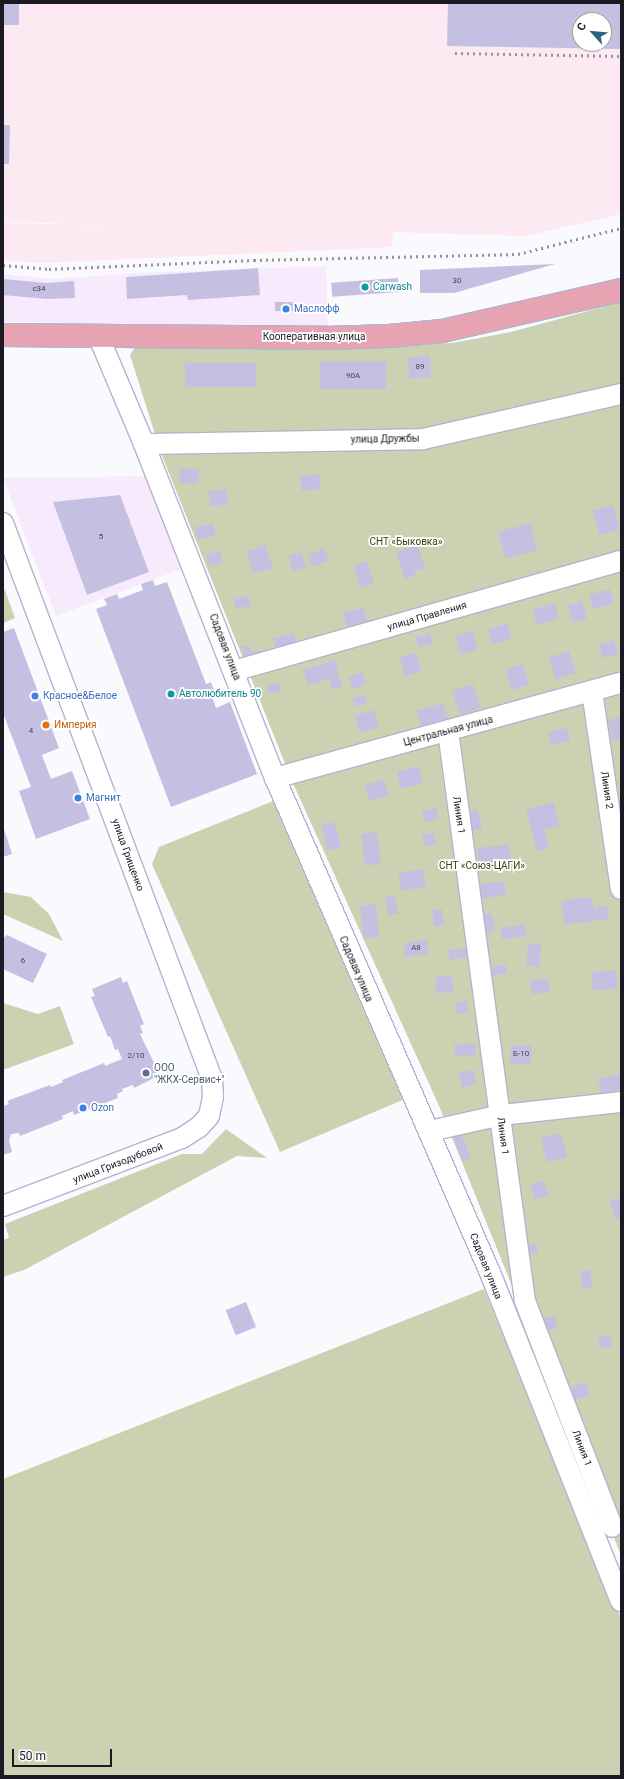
<!DOCTYPE html>
<meta charset="utf-8">
<style>
body{margin:0}
#map{position:relative;width:624px;height:1779px;overflow:hidden;background:#f9f9fe;font-family:Roboto,sans-serif}
div>[style]{position:absolute}
.commercial>*{inset:0;background:#f8eafd}
.industrial>*{inset:0;background:#fde9f1}
.green>*{inset:0;background:#cbd2b2}
.building>*{inset:0;background:#c5c0e1;transform-origin:0 0}
.roads{filter:drop-shadow(1px 0 #b6b2ce) drop-shadow(-1px 0 #b6b2ce) drop-shadow(0 1px #b6b2ce) drop-shadow(0 -1px #b6b2ce)}
.minor>*{height:20px;margin:-10px;padding:0 10px;transform-origin:10px;border-radius:10px;background:#fff}
.major>*{height:22px;margin:-11px;padding:0 11px;transform-origin:11px;border-radius:11px;background:#e6a3b2}
.rail>*{height:3px;margin-top:-1.5px;transform-origin:0;background:repeating-linear-gradient(90deg,#95949c 0 2px,transparent 0 6px)}
.dots>*{width:11px;height:11px;translate:-50% -50%;box-sizing:border-box;border:2px solid #fff;border-radius:50%}
span{translate:-50% -50%;white-space:nowrap;text-align:center;line-height:1.15;-webkit-text-stroke:3.5px #fff;paint-order:stroke}
.number-label{font-size:8px;color:#464353}
.number-label span{-webkit-text-stroke-width:0}
.culture-label{font-size:10px;color:#0d838f}
.left{translate:0 -50%;text-align:left}
.shop-label{font-size:10px;color:#366cbe}
.street-label{font-size:10px;color:#1b1924}
.park-label{font-size:10px;color:#373f07}
.food-label{font-size:10px;color:#c56008}
.service-label{font-size:10px;color:#4e5e75}
.frame{position:absolute;inset:0;border:4px solid #1b1924;pointer-events:none}
.north{position:absolute;left:572px;top:12px;width:40px;height:40px;box-sizing:border-box;background:#fff;border:1px solid #a4a3a7;border-radius:50%;rotate:297deg;font-size:11px;font-weight:700;line-height:16px;text-align:center;color:#1b1924}
.north::after{content:'';display:block;margin:auto;width:14px;height:18px;background:#28647b;clip-path:polygon(50% 0,100% 100%,50% 72%,0 100%)}
.scale{position:absolute;left:12px;top:1749px;width:100px;height:18px;box-sizing:border-box;border:2px solid #1b1924;border-top:0;padding-left:5px;font-size:12px;line-height:14px;white-space:nowrap;color:#1b1924;-webkit-text-stroke:3px #fff;paint-order:stroke}
</style>
<div id="map">
<div class="commercial">
<div style="clip-path:polygon(326px 266px,328px 327px,3px 322px,3px 274px,52px 279px,136px 273px)"></div>
<div style="clip-path:polygon(149px 476px,187px 567px,56px 616px,3px 478px)"></div>
</div>
<div class="industrial">
<div style="clip-path:polygon(evenodd,3px 3px,621px 3px,621px 214px,526px 236px,393px 232px,392px 247px,40px 263px,3px 260px,3px 223px,200px 227px,3px 222px,3px 3px,580px 20px,604px 20px,604px 44px,580px 44px,580px 20px)"></div>
</div>
<div class="green">
<div style="clip-path:polygon(621px 302px,621px 1555px,440px 1108px,292px 781px,161px 453px,130px 355px,137px 344px,312px 350px,452px 343px,511px 332px)"></div>
<div style="clip-path:polygon(3px 585px,15px 618px,3px 623px)"></div>
<div style="clip-path:polygon(283px 797px,412px 1096px,280px 1152px,152px 864px,159px 847px)"></div>
<div style="clip-path:polygon(3px 892px,31px 897px,49px 914px,63px 941px,3px 914px)"></div>
<div style="clip-path:polygon(3px 1003px,38px 1014px,60px 1006px,74px 1044px,3px 1070px)"></div>
<div style="clip-path:polygon(226px 1129px,267px 1158px,237px 1156px,24px 1270px,3px 1277px,3px 1240px,9px 1238px,5px 1224px,182px 1154px,202px 1154px)"></div>
<div style="clip-path:polygon(484px 1289px,621px 1618px,621px 1776px,3px 1776px,3px 1479px)"></div>
</div>
<div class="building">
<div style="left:3px;top:3px;width:16px;height:22px"></div>
<div style="clip-path:polygon(evenodd,448px 3px,621px 3px,621px 49px,447px 46px,448px 3px,580px 20px,604px 20px,604px 44px,580px 44px,580px 20px)"></div>
<div style="clip-path:polygon(3px 125px,10px 125px,9px 164px,3px 164px)"></div>
<div style="clip-path:polygon(555px 264px,454px 293px,420px 293px,420px 270px)"></div>
<div style="clip-path:polygon(258px 268px,260px 295px,188px 300px,187px 295px,127px 299px,126px 277px)"></div>
<div style="left:398px;top:278px;width:14px;height:67px;rotate:86deg"></div>
<div style="clip-path:polygon(3px 279px,47px 283px,74px 281px,75px 298px,46px 299px,3px 295px)"></div>
<div style="left:275px;top:302px;width:21px;height:9px"></div>
<div style="left:430px;top:356px;width:21px;height:22px;rotate:87deg"></div>
<div style="left:386px;top:361px;width:28px;height:66px;rotate:90deg"></div>
<div style="left:256px;top:363px;width:24px;height:71px;rotate:90deg"></div>
<div style="left:180px;top:468px;width:19px;height:15px;rotate:3deg"></div>
<div style="left:319px;top:474px;width:15px;height:19px;rotate:82deg"></div>
<div style="left:226px;top:489px;width:15px;height:18px;rotate:82deg"></div>
<div style="clip-path:polygon(120px 495px,149px 572px,87px 595px,53px 502px)"></div>
<div style="left:613px;top:505px;width:25px;height:21px;rotate:74deg"></div>
<div style="left:213px;top:523px;width:13px;height:19px;rotate:77deg"></div>
<div style="left:530px;top:523px;width:28px;height:33px;rotate:75deg"></div>
<div style="clip-path:polygon(417px 544px,425px 568px,414px 571px,416px 575px,405px 579px,396px 552px)"></div>
<div style="left:265px;top:545px;width:24px;height:20px;rotate:71deg"></div>
<div style="left:324px;top:548px;width:13px;height:18px;rotate:67deg"></div>
<div style="left:220px;top:551px;width:12px;height:14px;rotate:76deg"></div>
<div style="left:302px;top:552px;width:16px;height:14px;rotate:76deg"></div>
<div style="left:367px;top:561px;width:24px;height:14px;rotate:73deg"></div>
<div style="clip-path:polygon(153px 580px,155px 586px,167px 582px,206px 684px,211px 682px,215px 693px,211px 694px,216px 708px,230px 702px,257px 774px,171px 807px,96px 609px,107px 605px,104px 599px,117px 594px,119px 599px,143px 590px,141px 584px)"></div>
<div style="left:610px;top:589px;width:15px;height:22px;rotate:74deg"></div>
<div style="left:249px;top:596px;width:10px;height:15px;rotate:79deg"></div>
<div style="left:582px;top:601px;width:18px;height:15px;rotate:74deg"></div>
<div style="left:554px;top:603px;width:16px;height:23px;rotate:72deg"></div>
<div style="left:363px;top:607px;width:21px;height:21px;rotate:73deg"></div>
<div style="left:507px;top:623px;width:16px;height:21px;rotate:72deg"></div>
<div style="clip-path:polygon(14px 628px,59px 748px,42px 755px,51px 779px,72px 771px,90px 819px,36px 839px,19px 791px,31px 787px,3px 713px,3px 632px)"></div>
<div style="left:472px;top:631px;width:19px;height:18px;rotate:72deg"></div>
<div style="left:294px;top:633px;width:11px;height:22px;rotate:75deg"></div>
<div style="left:430px;top:633px;width:11px;height:15px;rotate:75deg"></div>
<div style="left:614px;top:640px;width:14px;height:16px;rotate:73deg"></div>
<div style="clip-path:polygon(249px 645px,252px 652px,261px 650px,264px 660px,247px 666px,241px 647px)"></div>
<div style="left:569px;top:651px;width:23px;height:21px;rotate:72deg"></div>
<div style="left:416px;top:653px;width:19px;height:17px;rotate:74deg"></div>
<div style="clip-path:polygon(335px 660px,342px 687px,332px 690px,329px 679px,308px 686px,303px 670px)"></div>
<div style="left:523px;top:664px;width:22px;height:18px;rotate:74deg"></div>
<div style="left:362px;top:672px;width:13px;height:14px;rotate:72deg"></div>
<div style="left:279px;top:682px;width:9px;height:13px;rotate:72deg"></div>
<div style="left:473px;top:684px;width:25px;height:22px;rotate:72deg"></div>
<div style="left:364px;top:694px;width:9px;height:13px;rotate:69deg"></div>
<div style="left:443px;top:703px;width:17px;height:28px;rotate:73deg"></div>
<div style="left:374px;top:710px;width:18px;height:20px;rotate:74deg"></div>
<div style="clip-path:polygon(621px 717px,621px 739px,613px 741px,608px 720px)"></div>
<div style="left:567px;top:728px;width:13px;height:19px;rotate:77deg"></div>
<div style="left:419px;top:766px;width:18px;height:23px;rotate:77deg"></div>
<div style="left:384px;top:779px;width:17px;height:20px;rotate:73deg"></div>
<div style="clip-path:polygon(554px 802px,559px 826px,544px 829px,549px 848px,537px 851px,526px 809px)"></div>
<div style="left:436px;top:808px;width:11px;height:15px;rotate:75deg"></div>
<div style="left:478px;top:810px;width:19px;height:16px;rotate:78deg"></div>
<div style="left:335px;top:822px;width:26px;height:14px;rotate:77deg"></div>
<div style="clip-path:polygon(3px 826px,12px 854px,3px 857px)"></div>
<div style="left:377px;top:832px;width:32px;height:16px;rotate:83deg"></div>
<div style="left:433px;top:832px;width:13px;height:11px;rotate:77deg"></div>
<div style="left:509px;top:844px;width:23px;height:32px;rotate:83deg"></div>
<div style="left:423px;top:869px;width:18px;height:25px;rotate:81deg"></div>
<div style="left:504px;top:881px;width:14px;height:24px;rotate:82deg"></div>
<div style="left:395px;top:896px;width:18px;height:10px;rotate:81deg"></div>
<div style="clip-path:polygon(592px 897px,594px 908px,607px 906px,609px 919px,565px 925px,561px 901px)"></div>
<div style="left:376px;top:904px;width:33px;height:16px;rotate:85deg"></div>
<div style="left:442px;top:909px;width:16px;height:10px;rotate:83deg"></div>
<div style="left:492px;top:913px;width:18px;height:11px;rotate:81deg"></div>
<div style="left:525px;top:924px;width:12px;height:25px;rotate:81deg"></div>
<div style="clip-path:polygon(7px 935px,47px 954px,33px 983px,3px 969px,3px 939px)"></div>
<div style="left:427px;top:940px;width:14px;height:24px;rotate:82deg"></div>
<div style="left:528px;top:943px;width:13px;height:23px;rotate:4deg"></div>
<div style="left:466px;top:948px;width:10px;height:18px;rotate:84deg"></div>
<div style="left:505px;top:964px;width:9px;height:20px;rotate:77deg"></div>
<div style="left:616px;top:970px;width:18px;height:25px;rotate:84deg"></div>
<div style="left:452px;top:976px;width:16px;height:17px;rotate:86deg"></div>
<div style="clip-path:polygon(121px 977px,123px 983px,127px 981px,144px 1024px,140px 1026px,143px 1033px,140px 1034px,157px 1069px,156px 1077px,134px 1088px,133px 1085px,122px 1089px,123px 1091px,117px 1094px,118px 1098px,74px 1115px,73px 1111px,62px 1116px,63px 1119px,20px 1136px,19px 1133px,11px 1134px,9px 1141px,12px 1152px,3px 1155px,3px 1106px,9px 1104px,7px 1101px,50px 1085px,51px 1087px,63px 1082px,62px 1080px,104px 1063px,105px 1066px,122px 1059px,118px 1049px,115px 1050px,110px 1036px,108px 1037px,91px 997px,95px 996px,92px 989px)"></div>
<div style="left:548px;top:978px;width:14px;height:18px;rotate:82deg"></div>
<div style="clip-path:polygon(467px 1001px,468px 1013px,457px 1015px,455px 1002px)"></div>
<div style="left:475px;top:1043px;width:12px;height:21px;rotate:85deg"></div>
<div style="left:511px;top:1045px;width:21px;height:18px;rotate:3deg"></div>
<div style="left:472px;top:1069px;width:15px;height:15px;rotate:70deg"></div>
<div style="clip-path:polygon(621px 1073px,621px 1089px,602px 1094px,598px 1079px)"></div>
<div style="left:461px;top:1133px;width:27px;height:9px;rotate:68deg"></div>
<div style="left:561px;top:1133px;width:25px;height:21px;rotate:76deg"></div>
<div style="left:544px;top:1181px;width:15px;height:14px;rotate:74deg"></div>
<div style="clip-path:polygon(621px 1198px,621px 1217px,615px 1219px,610px 1200px)"></div>
<div style="left:537px;top:1244px;width:8px;height:14px;rotate:83deg"></div>
<div style="left:590px;top:1270px;width:18px;height:10px;rotate:81deg"></div>
<div style="left:246px;top:1302px;width:27px;height:22px;rotate:68deg"></div>
<div style="left:555px;top:1316px;width:13px;height:15px;rotate:81deg"></div>
<div style="left:610px;top:1335px;width:11px;height:13px;rotate:75deg"></div>
<div style="left:587px;top:1383px;width:14px;height:16px;rotate:78deg"></div>
</div>
<div class="roads">
<div class="minor">
<div style="left:98px;top:335px;width:118px;rotate:67.1deg"></div>
<div style="left:144px;top:444px;width:359px;rotate:68.6deg"></div>
<div style="left:275px;top:778px;width:542px;rotate:66.51deg"></div>
<div style="left:491px;top:1275px;width:351px;rotate:68.3deg"></div>
<div style="left:144px;top:444px;width:279px;rotate:-1deg"></div>
<div style="left:423px;top:439px;width:203px;rotate:-12.8deg"></div>
<div style="left:3px;top:523px;width:594px;rotate:69.4deg"></div>
<div style="left:212px;top:1079px;width:18px;rotate:87deg"></div>
<div style="left:213px;top:1097px;width:19px;rotate:102deg"></div>
<div style="left:209px;top:1116px;width:15px;rotate:132deg"></div>
<div style="left:199px;top:1127px;width:20px;rotate:147deg"></div>
<div style="left:182px;top:1138px;width:191px;rotate:159.2deg"></div>
<div style="left:234px;top:671px;width:402px;rotate:-15.9deg"></div>
<div style="left:592px;top:691px;width:200px;rotate:81.7deg"></div>
<div style="left:448px;top:731px;width:575px;rotate:82.31deg"></div>
<div style="left:525px;top:1301px;width:242px;rotate:68.9deg"></div>
<div style="left:275px;top:778px;width:359px;rotate:-15.4deg"></div>
<div style="left:430px;top:1131px;width:73px;rotate:-12.7deg"></div>
<div style="left:501px;top:1115px;width:121px;rotate:-6.2deg"></div>
</div>
<div class="major">
<div style="left:3px;top:335px;width:323px;rotate:0.5deg"></div>
<div style="left:326px;top:338px;width:63px;rotate:-1.8deg"></div>
<div style="left:389px;top:336px;width:53px;rotate:-5.4deg"></div>
<div style="left:442px;top:331px;width:184px;rotate:-12.9deg"></div>
</div>
</div>
<div class="rail">
<div style="left:455px;top:53px;width:166px;rotate:1deg"></div>
<div style="left:3px;top:265px;width:46px;rotate:5deg"></div>
<div style="left:49px;top:269px;width:205px;rotate:-2.5deg"></div>
<div style="left:254px;top:260px;width:264px;rotate:-1.3deg"></div>
<div style="left:518px;top:254px;width:106px;rotate:-14.2deg"></div>
</div>
<div class="dots">
<div style="left:365px;top:287px;background:#0f9aa8"></div>
<div style="left:286px;top:309px;background:#3f7fe0"></div>
<div style="left:171px;top:694px;background:#0f9aa8"></div>
<div style="left:35px;top:696px;background:#3f7fe0"></div>
<div style="left:46px;top:725px;background:#e8710a"></div>
<div style="left:78px;top:798px;background:#3f7fe0"></div>
<div style="left:146px;top:1073px;background:#5c6f8a"></div>
<div style="left:83px;top:1108px;background:#3f7fe0"></div>
</div>
<div class="number-label">
<span style="left:457px;top:281px">30</span>
<span style="left:39px;top:289px">с34</span>
<span style="left:420px;top:367px">89</span>
<span style="left:353px;top:376px">90А</span>
<span style="left:101px;top:537px">5</span>
<span style="left:31px;top:731px">4</span>
<span style="left:416px;top:948px">А8</span>
<span style="left:23px;top:961px">6</span>
<span style="left:521px;top:1054px">Б-10</span>
<span style="left:136px;top:1056px">2/10</span>
</div>
<div class="culture-label">
<span class="left" style="left:373px;top:287px">Carwash</span>
<span class="left" style="left:179px;top:694px">Автолюбитель 90</span>
</div>
<div class="shop-label">
<span class="left" style="left:294px;top:309px">Маслофф</span>
<span class="left" style="left:43px;top:696px">Красное&amp;Белое</span>
<span class="left" style="left:86px;top:798px">Магнит</span>
<span class="left" style="left:91px;top:1108px">Ozon</span>
</div>
<div class="street-label">
<span style="left:314px;top:337px">Кооперативная улица</span>
<span style="left:385px;top:439px;rotate:-1deg">улица Дружбы</span>
<span style="left:427px;top:616px;rotate:-16deg">улица Правления</span>
<span style="left:225px;top:647px;rotate:69deg">Садовая улица</span>
<span style="left:448px;top:731px;rotate:-15deg">Центральная улица</span>
<span style="left:607px;top:790px;rotate:82deg">Линия 2</span>
<span style="left:459px;top:815px;rotate:82deg">Линия 1</span>
<span style="left:128px;top:855px;rotate:70deg">улица Грищенко</span>
<span style="left:356px;top:969px;rotate:67deg">Садовая улица</span>
<span style="left:503px;top:1136px;rotate:83deg">Линия 1</span>
<span style="left:118px;top:1163px;rotate:-21deg">улица Гризодубовой</span>
<span style="left:486px;top:1266px;rotate:68deg">Садовая улица</span>
<span style="left:582px;top:1448px;rotate:69deg">Линия 1</span>
</div>
<div class="park-label">
<span style="left:406px;top:542px">СНТ «Быковка»</span>
<span style="left:482px;top:866px">СНТ «Союз-ЦАГИ»</span>
</div>
<div class="food-label">
<span class="left" style="left:54px;top:725px">Империя</span>
</div>
<div class="service-label">
<span class="left" style="left:154px;top:1073px">ООО<br>"ЖКХ-Сервис+"</span>
</div>
<div class="frame"></div>
<div class="north">С</div>
<div class="scale">50 m</div>
</div>
